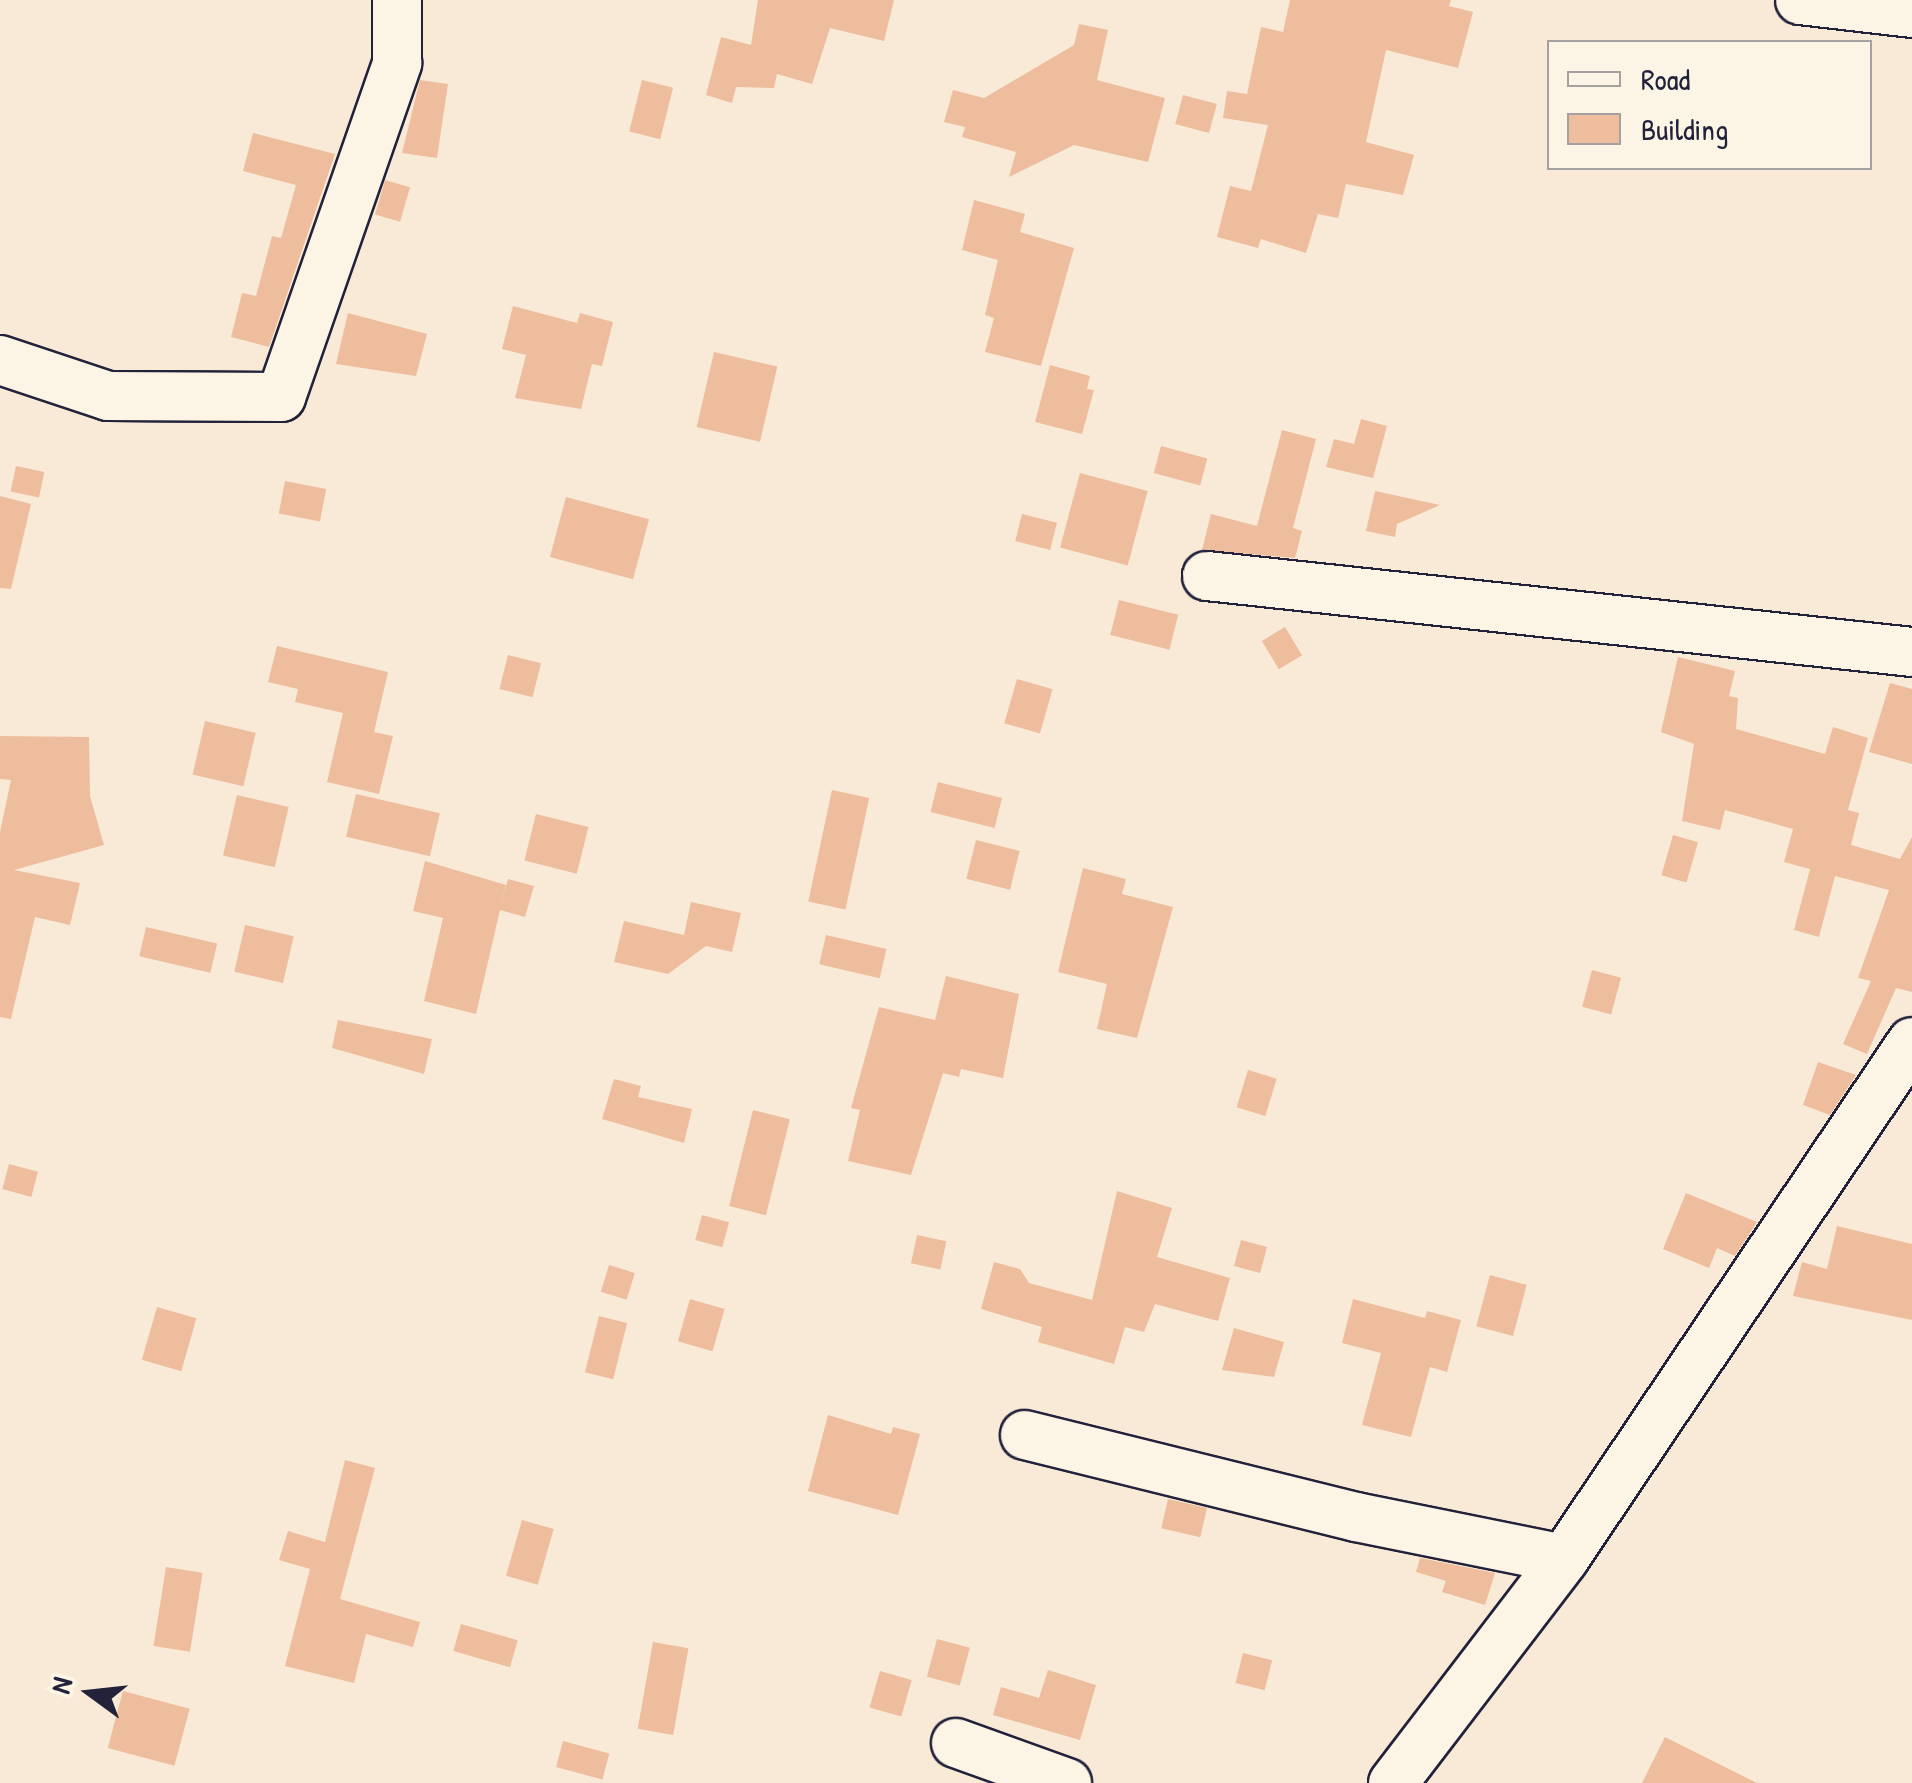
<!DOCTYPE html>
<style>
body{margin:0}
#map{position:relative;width:1912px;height:1783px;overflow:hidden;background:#f9ead7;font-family:"Patrick Hand",sans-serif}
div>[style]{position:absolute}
.building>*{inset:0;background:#edbd9d;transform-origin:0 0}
.roads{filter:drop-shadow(2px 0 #22223b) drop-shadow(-2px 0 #22223b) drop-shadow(0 2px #22223b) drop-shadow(0 -2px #22223b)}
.minor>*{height:48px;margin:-24px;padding:0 24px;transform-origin:24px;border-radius:24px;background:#fcf5e5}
span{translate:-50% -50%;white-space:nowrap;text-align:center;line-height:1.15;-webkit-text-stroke:8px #fcf5e5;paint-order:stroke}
.legend{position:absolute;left:1547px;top:40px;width:325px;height:130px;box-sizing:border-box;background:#fcf5e5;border:2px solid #a5a1a1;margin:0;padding:12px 18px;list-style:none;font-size:30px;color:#22223b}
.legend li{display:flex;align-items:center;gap:20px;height:50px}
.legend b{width:50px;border:2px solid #a5a1a1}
.north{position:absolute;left:40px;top:1643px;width:100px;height:100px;-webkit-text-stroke:8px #fcf5e5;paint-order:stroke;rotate:285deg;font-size:28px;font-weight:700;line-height:40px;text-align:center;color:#22223b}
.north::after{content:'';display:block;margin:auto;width:35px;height:45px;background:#22223b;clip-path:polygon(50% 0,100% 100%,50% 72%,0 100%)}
</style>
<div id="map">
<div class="building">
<div style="clip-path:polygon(758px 0,894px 0,884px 41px,830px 28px,812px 84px,777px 74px,774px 88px,736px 87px,732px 103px,706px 95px,721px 37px,751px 45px)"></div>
<div style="clip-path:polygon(1290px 0,1451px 0,1449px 6px,1473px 12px,1458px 68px,1386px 50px,1366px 142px,1414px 155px,1403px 195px,1346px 184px,1338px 218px,1318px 214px,1306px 253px,1261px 239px,1258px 248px,1217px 237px,1230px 186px,1251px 191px,1268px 125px,1223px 118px,1227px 91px,1247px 94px,1261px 27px,1283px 32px)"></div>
<div style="clip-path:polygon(1079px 24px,1108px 30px,1097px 80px,1165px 98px,1148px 162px,1074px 145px,1009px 177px,1016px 152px,962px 137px,965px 127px,944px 122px,953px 90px,984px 98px,1074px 45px)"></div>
<div style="clip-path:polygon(420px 80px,448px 84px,437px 158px,402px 153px)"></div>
<div style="left:642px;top:80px;width:32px;height:53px;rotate:14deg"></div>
<div style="left:1183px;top:95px;width:35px;height:30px;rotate:15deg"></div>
<div style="clip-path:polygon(253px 133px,335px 154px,269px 347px,231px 337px,242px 293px,256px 296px,272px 236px,281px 238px,296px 185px,243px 171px)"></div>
<div style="left:385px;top:180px;width:26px;height:36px;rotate:16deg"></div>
<div style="clip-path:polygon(974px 200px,1025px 214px,1020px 232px,1074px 248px,1041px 366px,985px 352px,994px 318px,985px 315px,998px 260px,962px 250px)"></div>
<div style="clip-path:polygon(513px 306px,577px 323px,580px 313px,613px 322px,602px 366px,592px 364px,581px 409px,515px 398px,526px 355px,502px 349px)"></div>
<div style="clip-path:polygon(348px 313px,427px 334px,416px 376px,336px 364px)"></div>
<div style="left:714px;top:352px;width:65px;height:77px;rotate:13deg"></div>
<div style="clip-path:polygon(1050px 365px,1090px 376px,1087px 389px,1094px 390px,1082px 434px,1035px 422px)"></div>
<div style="clip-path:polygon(1361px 419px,1387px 426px,1373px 478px,1326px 467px,1334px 439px,1354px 444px)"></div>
<div style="clip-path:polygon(1282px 430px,1316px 439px,1293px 528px,1302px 531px,1295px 558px,1202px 550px,1211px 514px,1257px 526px)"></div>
<div style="left:1161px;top:446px;width:48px;height:28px;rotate:15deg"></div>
<div style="left:16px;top:466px;width:29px;height:26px;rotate:12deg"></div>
<div style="left:1080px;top:473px;width:70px;height:77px;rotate:15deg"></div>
<div style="left:285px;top:481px;width:42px;height:33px;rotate:11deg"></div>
<div style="clip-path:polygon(1375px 491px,1440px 505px,1397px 524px,1395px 537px,1366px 531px)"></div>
<div style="clip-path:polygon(0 496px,31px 504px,11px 589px,0 588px)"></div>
<div style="left:566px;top:497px;width:86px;height:62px;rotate:15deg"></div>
<div style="left:1022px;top:514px;width:36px;height:28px;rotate:14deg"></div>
<div style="left:1119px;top:600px;width:61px;height:36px;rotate:14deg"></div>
<div style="left:1285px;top:627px;width:33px;height:27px;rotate:59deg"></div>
<div style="clip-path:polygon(277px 646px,388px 672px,374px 732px,393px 736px,379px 794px,327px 782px,343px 713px,295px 702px,298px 689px,268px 682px)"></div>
<div style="left:508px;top:655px;width:34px;height:35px;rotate:14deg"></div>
<div style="clip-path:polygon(1678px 657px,1735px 671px,1729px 696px,1738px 698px,1736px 729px,1825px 754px,1833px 727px,1868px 738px,1848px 810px,1859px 813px,1851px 845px,1900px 859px,1912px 837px,1912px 992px,1896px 988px,1867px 1054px,1843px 1044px,1871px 981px,1858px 978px,1889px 890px,1835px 876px,1819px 937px,1794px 930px,1810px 869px,1784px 862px,1793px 829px,1725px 810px,1720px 830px,1682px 821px,1694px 744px,1661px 732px)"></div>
<div style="left:1017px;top:679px;width:37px;height:46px;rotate:16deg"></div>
<div style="clip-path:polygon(1890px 683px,1912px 689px,1912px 764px,1869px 752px)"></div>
<div style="left:205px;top:721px;width:52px;height:55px;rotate:13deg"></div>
<div style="clip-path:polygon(0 736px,89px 737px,90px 796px,104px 845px,14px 870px,80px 883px,70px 925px,35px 917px,11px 1019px,0 1017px,0 832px,11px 780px,0 779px)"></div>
<div style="left:938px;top:782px;width:66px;height:31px;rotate:14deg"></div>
<div style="left:832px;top:790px;width:38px;height:114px;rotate:12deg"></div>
<div style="left:356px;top:794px;width:86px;height:44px;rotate:13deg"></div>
<div style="left:237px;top:795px;width:53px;height:62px;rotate:13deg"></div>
<div style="left:536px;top:814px;width:54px;height:48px;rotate:14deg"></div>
<div style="left:1673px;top:835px;width:26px;height:42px;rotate:16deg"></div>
<div style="left:976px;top:840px;width:45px;height:40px;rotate:14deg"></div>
<div style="clip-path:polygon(425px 861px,506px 885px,501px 905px,508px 879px,534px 886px,525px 917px,500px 910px,476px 1014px,424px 1001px,443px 918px,413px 911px)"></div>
<div style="clip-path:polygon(1083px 868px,1126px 879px,1122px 894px,1173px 907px,1137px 1038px,1097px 1029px,1107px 984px,1058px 972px)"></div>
<div style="clip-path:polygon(691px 902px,741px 913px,732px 952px,706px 946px,668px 974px,614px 962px,624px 921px,684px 935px)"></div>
<div style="left:245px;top:925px;width:50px;height:48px;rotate:13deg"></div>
<div style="left:146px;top:927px;width:73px;height:30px;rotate:13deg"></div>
<div style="left:826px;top:935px;width:62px;height:30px;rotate:13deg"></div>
<div style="left:1592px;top:970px;width:30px;height:38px;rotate:15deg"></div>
<div style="clip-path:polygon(946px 976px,1019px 994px,1003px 1078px,961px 1069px,959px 1077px,943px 1073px,911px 1175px,848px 1161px,860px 1110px,851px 1108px,879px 1007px,935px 1020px)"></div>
<div style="clip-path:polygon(338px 1020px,432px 1039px,424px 1074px,332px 1048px)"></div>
<div style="clip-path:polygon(1818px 1062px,1856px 1075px,1830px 1115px,1803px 1105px)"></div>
<div style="left:1248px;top:1070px;width:30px;height:39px;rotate:17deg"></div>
<div style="clip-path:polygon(614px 1079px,641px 1086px,638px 1097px,692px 1109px,684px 1143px,602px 1119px)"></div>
<div style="left:753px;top:1110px;width:38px;height:99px;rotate:14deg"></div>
<div style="left:9px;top:1164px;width:30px;height:26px;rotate:15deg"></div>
<div style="clip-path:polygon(1117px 1191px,1172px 1208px,1157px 1257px,1230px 1278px,1218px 1321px,1155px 1304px,1144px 1332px,1125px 1327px,1114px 1364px,1038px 1342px,1042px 1327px,981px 1309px,994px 1262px,1020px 1269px,1029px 1283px,1092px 1300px)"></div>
<div style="clip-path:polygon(1686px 1193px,1757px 1222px,1735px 1256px,1717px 1248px,1709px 1268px,1663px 1249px)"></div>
<div style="left:702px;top:1215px;width:28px;height:26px;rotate:15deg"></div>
<div style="clip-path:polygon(1837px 1226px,1912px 1244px,1912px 1320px,1793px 1296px,1802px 1262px,1827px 1269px)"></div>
<div style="left:917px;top:1235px;width:30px;height:29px;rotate:12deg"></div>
<div style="left:1241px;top:1240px;width:27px;height:27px;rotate:15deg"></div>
<div style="left:609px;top:1265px;width:27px;height:28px;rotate:17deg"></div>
<div style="left:1490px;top:1275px;width:38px;height:53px;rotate:15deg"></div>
<div style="left:690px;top:1299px;width:36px;height:44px;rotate:16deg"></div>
<div style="clip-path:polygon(1353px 1299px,1425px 1318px,1427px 1311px,1461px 1320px,1447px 1372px,1430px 1367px,1411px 1437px,1362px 1425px,1381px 1353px,1342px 1343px)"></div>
<div style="left:157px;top:1307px;width:41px;height:55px;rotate:16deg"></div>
<div style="left:599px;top:1316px;width:29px;height:58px;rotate:14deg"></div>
<div style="clip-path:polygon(1234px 1328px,1284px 1342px,1274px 1377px,1222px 1370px)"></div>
<div style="clip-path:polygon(828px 1415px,891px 1434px,893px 1427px,920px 1434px,898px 1515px,808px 1491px)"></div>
<div style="clip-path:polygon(345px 1460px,375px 1468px,340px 1599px,420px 1622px,413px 1647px,366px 1634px,354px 1683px,285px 1666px,310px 1569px,279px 1560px,288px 1531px,325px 1542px)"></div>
<div style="left:1168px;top:1499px;width:40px;height:30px;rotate:13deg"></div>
<div style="left:522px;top:1520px;width:33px;height:58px;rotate:16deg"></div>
<div style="clip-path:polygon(1420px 1558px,1495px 1573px,1485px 1605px,1442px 1592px,1446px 1581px,1416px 1572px)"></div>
<div style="left:166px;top:1567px;width:37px;height:80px;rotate:9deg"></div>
<div style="left:461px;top:1624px;width:59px;height:28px;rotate:16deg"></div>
<div style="left:937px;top:1639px;width:34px;height:39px;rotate:15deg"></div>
<div style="left:653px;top:1642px;width:36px;height:88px;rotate:10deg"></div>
<div style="left:1243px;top:1653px;width:30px;height:31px;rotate:14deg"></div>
<div style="clip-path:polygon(1048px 1670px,1096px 1685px,1080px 1740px,993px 1715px,1001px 1687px,1039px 1698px)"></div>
<div style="left:880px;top:1671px;width:33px;height:38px;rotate:16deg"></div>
<div style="left:123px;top:1691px;width:69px;height:59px;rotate:15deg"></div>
<div style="clip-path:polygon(1665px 1737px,1757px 1783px,1642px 1783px)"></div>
<div style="left:563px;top:1741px;width:48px;height:27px;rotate:15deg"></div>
</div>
<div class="roads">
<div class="minor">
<div style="left:1800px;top:0;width:113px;rotate:6.6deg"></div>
<div style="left:0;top:360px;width:114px;rotate:18.4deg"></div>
<div style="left:108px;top:396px;width:173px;rotate:0.3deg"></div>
<div style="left:281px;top:397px;width:354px;rotate:-70.8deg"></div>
<div style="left:397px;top:63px;width:63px;rotate:-90deg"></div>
<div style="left:1207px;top:576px;width:709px;rotate:6.15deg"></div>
<div style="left:1025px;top:1435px;width:341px;rotate:13.9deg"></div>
<div style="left:1356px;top:1517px;width:212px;rotate:11.4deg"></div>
<div style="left:956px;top:1743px;width:118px;rotate:19.8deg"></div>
<div style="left:1393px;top:1783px;width:282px;rotate:-52.6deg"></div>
<div style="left:1564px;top:1559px;width:623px;rotate:-56.05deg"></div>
</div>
</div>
<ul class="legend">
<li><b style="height:12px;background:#fcf5e5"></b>Road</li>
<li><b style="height:28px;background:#edbd9d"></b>Building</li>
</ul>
<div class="north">N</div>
</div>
